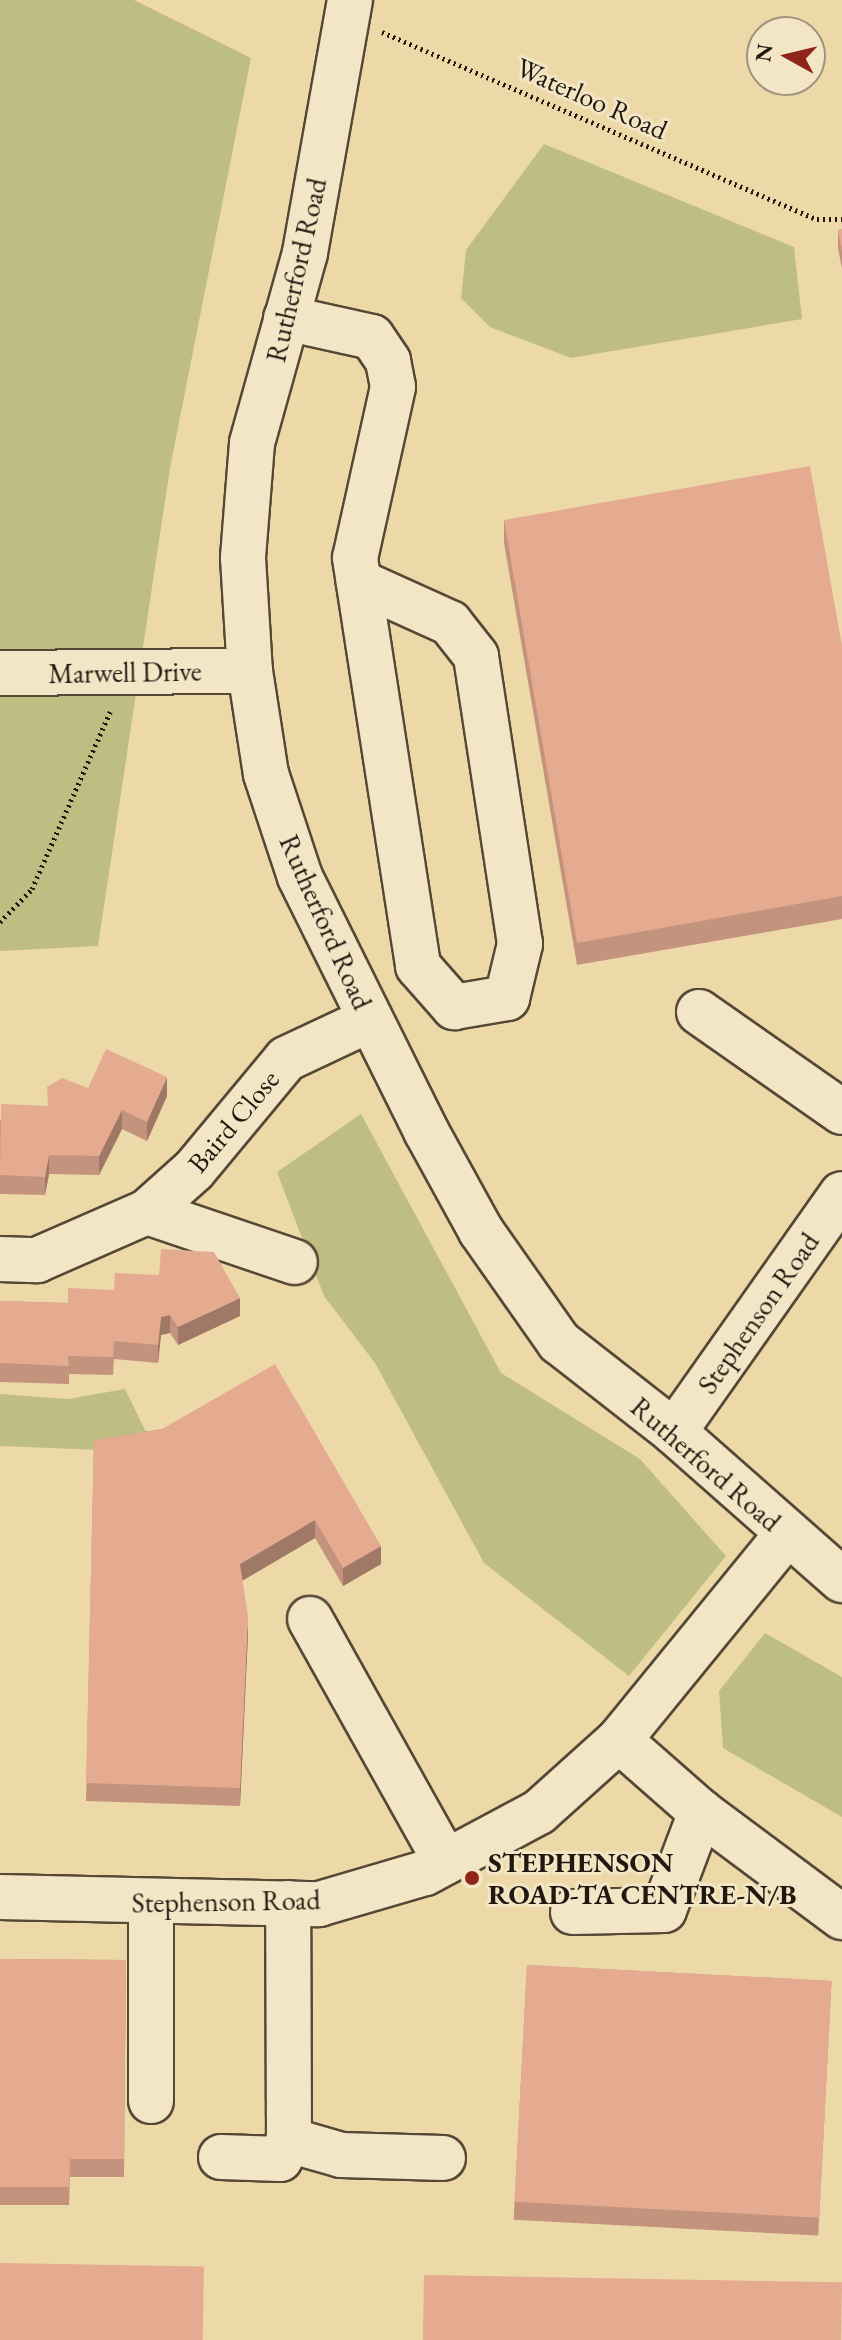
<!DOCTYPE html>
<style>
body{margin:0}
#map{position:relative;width:842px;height:2340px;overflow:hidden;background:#edd9a8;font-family:"EB Garamond",serif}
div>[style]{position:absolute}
.green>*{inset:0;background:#bebe83}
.path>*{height:5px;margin-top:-2.5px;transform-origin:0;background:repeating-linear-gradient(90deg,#221810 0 2px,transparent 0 6px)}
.roads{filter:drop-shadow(2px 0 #554836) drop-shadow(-2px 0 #554836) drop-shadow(0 2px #554836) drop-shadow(0 -2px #554836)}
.minor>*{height:44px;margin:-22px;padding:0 22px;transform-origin:22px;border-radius:22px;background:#f3e6c6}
.wall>*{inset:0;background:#c4937d;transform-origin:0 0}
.shaded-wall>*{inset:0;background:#a07866}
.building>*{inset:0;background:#e4ab91;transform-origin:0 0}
.dots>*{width:22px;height:22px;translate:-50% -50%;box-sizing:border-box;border:4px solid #f3e6c6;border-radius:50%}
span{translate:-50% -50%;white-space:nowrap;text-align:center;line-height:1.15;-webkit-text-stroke:6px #f3e6c6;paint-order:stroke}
.street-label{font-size:28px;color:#221810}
.poi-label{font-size:28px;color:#221810;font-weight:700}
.left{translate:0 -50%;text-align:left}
.north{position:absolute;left:746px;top:16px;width:80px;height:80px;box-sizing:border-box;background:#f3e6c6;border:2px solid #9f947d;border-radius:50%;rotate:278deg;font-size:22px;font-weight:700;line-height:32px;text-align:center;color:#221810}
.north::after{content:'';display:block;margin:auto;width:28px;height:36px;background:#8f2418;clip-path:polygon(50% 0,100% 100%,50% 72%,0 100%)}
</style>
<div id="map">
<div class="green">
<div style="clip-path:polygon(0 0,134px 0,251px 58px,170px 468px,98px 946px,0 951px)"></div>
<div style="clip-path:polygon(544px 144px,794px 247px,802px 319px,571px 358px,490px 327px,461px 298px,466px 250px)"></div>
<div style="clip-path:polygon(361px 1114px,501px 1373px,640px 1459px,726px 1556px,629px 1676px,484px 1563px,375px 1363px,324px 1296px,277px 1172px)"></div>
<div style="clip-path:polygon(125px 1389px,151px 1442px,101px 1450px,0 1446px,0 1394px,68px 1399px)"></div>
<div style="clip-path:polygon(765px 1633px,842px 1677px,842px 1817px,723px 1748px,719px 1691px)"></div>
</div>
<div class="path">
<div style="left:382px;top:32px;width:473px;rotate:23.3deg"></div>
<div style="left:817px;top:219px;width:25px"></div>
<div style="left:0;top:922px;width:46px;rotate:-45.9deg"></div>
<div style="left:32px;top:889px;width:196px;rotate:-66.2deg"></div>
</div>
<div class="roads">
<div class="minor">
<div style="left:350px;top:0;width:257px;rotate:100.1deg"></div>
<div style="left:305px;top:253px;width:197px;rotate:105.6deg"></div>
<div style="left:252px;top:443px;width:115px;rotate:94.5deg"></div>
<div style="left:243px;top:558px;width:113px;rotate:86.5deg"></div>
<div style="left:250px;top:671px;width:104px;rotate:81.2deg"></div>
<div style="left:266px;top:774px;width:108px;rotate:71.7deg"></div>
<div style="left:300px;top:877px;width:284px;rotate:63.6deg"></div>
<div style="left:426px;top:1131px;width:114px;rotate:61.2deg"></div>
<div style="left:481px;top:1231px;width:136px;rotate:54.9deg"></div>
<div style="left:559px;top:1342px;width:146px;rotate:38deg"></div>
<div style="left:674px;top:1432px;width:224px;rotate:41.4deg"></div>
<div style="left:286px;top:318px;width:88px;rotate:12.5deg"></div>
<div style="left:372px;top:337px;width:29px;rotate:56deg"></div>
<div style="left:388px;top:361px;width:26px;rotate:79deg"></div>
<div style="left:393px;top:387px;width:175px;rotate:102.5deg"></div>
<div style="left:355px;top:558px;width:413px;rotate:81.2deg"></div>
<div style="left:418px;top:966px;width:55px;rotate:48.7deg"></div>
<div style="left:454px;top:1007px;width:54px;rotate:-9.6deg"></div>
<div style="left:507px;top:998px;width:56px;rotate:-76.5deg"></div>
<div style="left:520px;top:944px;width:291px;rotate:-98.7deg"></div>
<div style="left:476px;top:656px;width:42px;rotate:-128.2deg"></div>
<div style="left:450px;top:623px;width:100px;rotate:-155.7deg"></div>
<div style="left:0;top:673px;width:250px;rotate:-0.5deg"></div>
<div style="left:699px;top:1012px;width:174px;rotate:35deg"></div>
<div style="left:147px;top:1212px;width:156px;rotate:18.7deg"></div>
<div style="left:0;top:1259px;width:37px;rotate:2deg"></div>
<div style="left:37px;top:1260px;width:120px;rotate:-23.6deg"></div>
<div style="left:147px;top:1212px;width:63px;rotate:-41.8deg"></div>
<div style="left:194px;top:1170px;width:144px;rotate:-50.3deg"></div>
<div style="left:286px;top:1059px;width:92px;rotate:-25.2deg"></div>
<div style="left:674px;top:1432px;width:291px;rotate:-54.8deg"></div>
<div style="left:310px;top:1619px;width:278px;rotate:60.8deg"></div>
<div style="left:619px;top:1740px;width:109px;rotate:41.3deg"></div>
<div style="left:701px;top:1812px;width:176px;rotate:36.7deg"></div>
<div style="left:0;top:1897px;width:319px;rotate:1.3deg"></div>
<div style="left:319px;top:1904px;width:110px;rotate:-16.3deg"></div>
<div style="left:425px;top:1873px;width:129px;rotate:-28.2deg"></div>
<div style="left:539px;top:1812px;width:108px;rotate:-42deg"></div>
<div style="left:619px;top:1740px;width:266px;rotate:-50.8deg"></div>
<div style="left:151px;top:1904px;width:197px;rotate:90deg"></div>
<div style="left:573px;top:1912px;width:91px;rotate:-1.3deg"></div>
<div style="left:664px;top:1910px;width:105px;rotate:-69.3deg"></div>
<div style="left:289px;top:2140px;width:54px;rotate:16.1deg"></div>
<div style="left:341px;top:2155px;width:102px;rotate:1.7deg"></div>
<div style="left:221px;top:2157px;width:59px;rotate:1.9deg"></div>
<div style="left:280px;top:2159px;width:21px;rotate:-65deg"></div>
<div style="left:289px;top:2140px;width:237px;rotate:-90.2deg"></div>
</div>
</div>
<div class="wall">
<div style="clip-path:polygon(842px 229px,842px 269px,838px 248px,838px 230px)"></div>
<div style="clip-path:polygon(504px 520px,842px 646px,842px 919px,577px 965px,504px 543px)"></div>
<div style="clip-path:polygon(88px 1088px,167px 1096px,147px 1141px,122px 1129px,99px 1175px,49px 1174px,45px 1195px,0 1194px,0 1120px,47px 1106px)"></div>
<div style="clip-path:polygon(0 1301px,68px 1303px,240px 1316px,178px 1345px,170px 1333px,161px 1335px,158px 1363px,114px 1359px,113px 1375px,69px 1374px,69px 1384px,0 1382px)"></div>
<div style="clip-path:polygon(162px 1429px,381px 1546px,381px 1564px,343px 1586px,315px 1538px,242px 1581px,248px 1634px,240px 1806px,86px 1801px,94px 1440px)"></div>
<div style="clip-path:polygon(0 1959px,126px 1960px,124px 2177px,70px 2177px,69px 2205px,0 2205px)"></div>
<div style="left:527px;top:1965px;width:305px;height:255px;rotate:3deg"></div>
</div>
<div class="shaded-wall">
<div style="clip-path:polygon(167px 1077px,167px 1096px,147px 1141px,147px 1122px)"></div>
<div style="clip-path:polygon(122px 1110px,122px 1129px,99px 1175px,99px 1156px)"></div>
<div style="clip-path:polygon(49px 1155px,49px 1174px,45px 1195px,45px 1177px)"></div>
<div style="clip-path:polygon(240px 1298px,240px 1316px,178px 1345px,178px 1327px)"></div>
<div style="clip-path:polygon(170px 1315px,170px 1333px,161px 1335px,158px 1363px,158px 1345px,161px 1317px)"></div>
<div style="clip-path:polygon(315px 1520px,315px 1538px,240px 1582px,240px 1564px)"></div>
<div style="clip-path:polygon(381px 1546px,381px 1564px,343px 1586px,343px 1568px)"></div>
<div style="clip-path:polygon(248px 1616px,248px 1634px,240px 1806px,240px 1788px)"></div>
</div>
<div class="building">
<div style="clip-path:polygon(842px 229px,842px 251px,838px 230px)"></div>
<div style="clip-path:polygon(810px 466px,842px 646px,842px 896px,577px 943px,504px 520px)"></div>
<div style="clip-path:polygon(106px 1049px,167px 1077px,147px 1122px,122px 1110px,99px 1156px,49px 1155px,45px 1177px,0 1175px,1px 1104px,48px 1106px,47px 1087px,62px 1078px,88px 1088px)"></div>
<div style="clip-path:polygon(161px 1249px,214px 1252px,240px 1298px,178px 1327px,170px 1315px,161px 1317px,158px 1345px,114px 1341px,113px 1357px,68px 1356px,69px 1366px,0 1363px,0 1301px,68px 1303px,68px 1288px,114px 1290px,115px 1273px,159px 1275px)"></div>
<div style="clip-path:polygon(275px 1364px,381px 1546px,343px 1568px,315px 1520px,240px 1564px,248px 1616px,240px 1788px,86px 1783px,94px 1440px,162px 1429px)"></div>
<div style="clip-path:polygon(0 1959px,126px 1960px,124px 2159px,70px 2159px,69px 2187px,0 2187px)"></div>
<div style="left:527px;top:1965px;width:305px;height:237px;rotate:3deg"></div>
<div style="left:0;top:2263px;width:204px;height:77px;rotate:1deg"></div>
<div style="left:424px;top:2275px;width:418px;height:65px;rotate:1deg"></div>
</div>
<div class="dots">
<div style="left:472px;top:1878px;background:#8f2418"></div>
</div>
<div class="street-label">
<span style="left:592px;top:98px;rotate:24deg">Waterloo Road</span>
<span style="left:296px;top:270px;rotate:-77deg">Rutherford Road</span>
<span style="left:125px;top:672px;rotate:-1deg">Marwell Drive</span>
<span style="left:326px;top:922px;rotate:66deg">Rutherford Road</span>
<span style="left:233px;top:1121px;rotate:-50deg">Baird Close</span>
<span style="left:758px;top:1313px;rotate:-55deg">Stephenson Road</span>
<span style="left:706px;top:1464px;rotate:41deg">Rutherford Road</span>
<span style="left:226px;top:1901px;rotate:-1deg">Stephenson Road</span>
</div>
<div class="poi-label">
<span class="left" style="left:488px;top:1878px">STEPHENSON<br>ROAD-TA CENTRE-N/B</span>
</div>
<div class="north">N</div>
</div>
